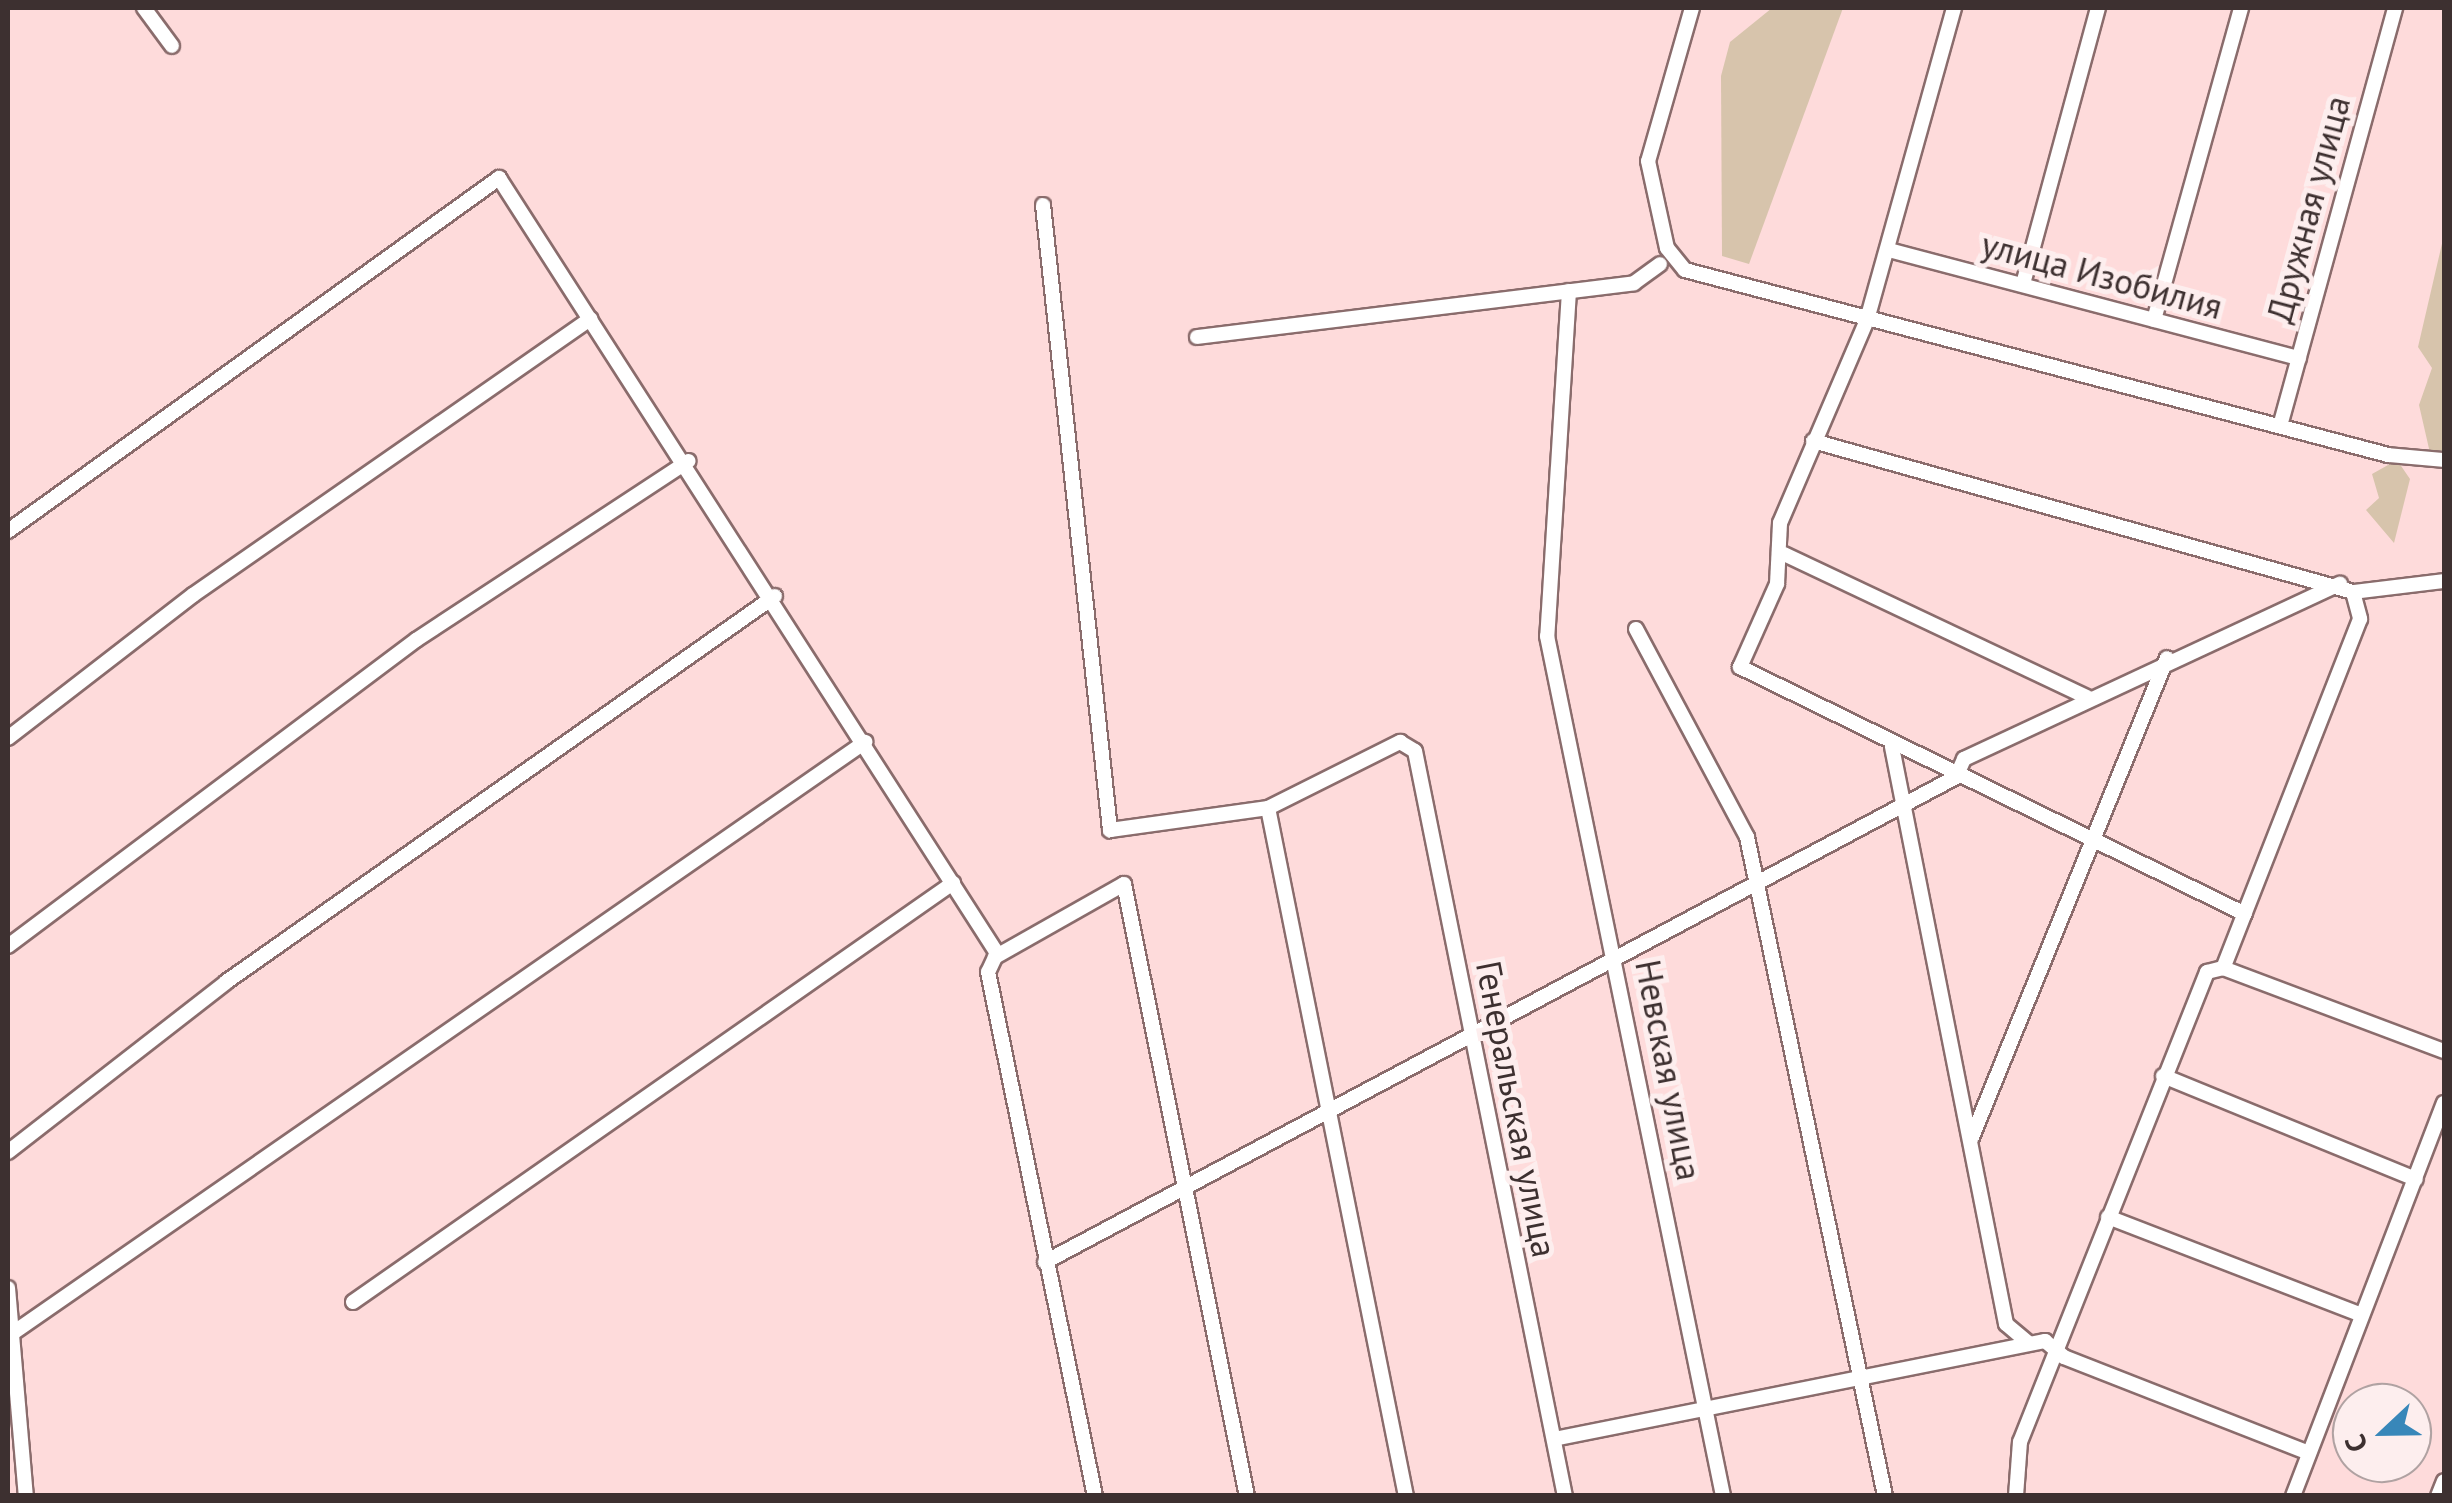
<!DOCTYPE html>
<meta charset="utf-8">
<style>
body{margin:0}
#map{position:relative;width:2452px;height:1503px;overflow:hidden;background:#fedbdb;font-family:"PT Sans",sans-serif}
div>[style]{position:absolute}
.green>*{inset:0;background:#d7c4ac}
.roads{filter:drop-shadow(2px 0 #8a6c6c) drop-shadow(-2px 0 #8a6c6c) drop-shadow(0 2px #8a6c6c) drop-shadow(0 -2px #8a6c6c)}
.minor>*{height:14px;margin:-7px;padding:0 7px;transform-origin:7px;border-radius:7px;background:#fff}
span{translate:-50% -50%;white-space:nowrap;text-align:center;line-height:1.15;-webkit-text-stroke:10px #fdeeee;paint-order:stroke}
.street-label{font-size:35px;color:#3d3030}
.frame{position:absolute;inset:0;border:10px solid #3d3030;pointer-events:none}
.north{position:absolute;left:2332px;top:1383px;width:100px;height:100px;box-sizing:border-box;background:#fdeeee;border:2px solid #b0a2a2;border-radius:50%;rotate:248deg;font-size:28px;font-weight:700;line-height:40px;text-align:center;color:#3d3030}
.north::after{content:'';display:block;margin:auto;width:35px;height:45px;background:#3887b9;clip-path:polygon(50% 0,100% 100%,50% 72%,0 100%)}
</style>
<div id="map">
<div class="green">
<div style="clip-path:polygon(1772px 8px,1843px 8px,1749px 264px,1722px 256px,1721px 76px,1730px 42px)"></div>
<div style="clip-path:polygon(2444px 235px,2444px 455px,2430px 453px,2419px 405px,2432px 368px,2418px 347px)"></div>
<div style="clip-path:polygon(2397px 460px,2410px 479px,2394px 543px,2366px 510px,2379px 498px,2372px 474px)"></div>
</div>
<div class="roads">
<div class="minor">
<div style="left:144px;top:8px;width:47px;rotate:53.6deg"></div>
<div style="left:1692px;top:8px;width:159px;rotate:106deg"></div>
<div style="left:1648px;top:161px;width:89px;rotate:77.7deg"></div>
<div style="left:1667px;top:248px;width:28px;rotate:51deg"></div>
<div style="left:1685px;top:270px;width:727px;rotate:14.74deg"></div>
<div style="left:2388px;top:455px;width:56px;rotate:5.1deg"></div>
<div style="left:1954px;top:8px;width:324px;rotate:105.6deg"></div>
<div style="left:1867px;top:320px;width:221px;rotate:113.2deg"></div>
<div style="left:1780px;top:523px;width:61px;rotate:92.8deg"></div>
<div style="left:1777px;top:584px;width:91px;rotate:114deg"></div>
<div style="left:1740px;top:667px;width:562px;rotate:26.06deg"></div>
<div style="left:1043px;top:205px;width:629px;rotate:83.88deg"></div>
<div style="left:1110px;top:830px;width:160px;rotate:-7.9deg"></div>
<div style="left:1268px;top:808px;width:148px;rotate:-26.6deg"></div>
<div style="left:1400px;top:742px;width:17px;rotate:31deg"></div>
<div style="left:1415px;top:751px;width:760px;rotate:78.62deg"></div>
<div style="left:1889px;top:250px;width:424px;rotate:14.8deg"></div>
<div style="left:2023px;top:284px;width:286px;rotate:-74.8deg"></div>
<div style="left:1569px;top:291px;width:346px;rotate:93.6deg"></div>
<div style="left:1547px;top:636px;width:878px;rotate:78.43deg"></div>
<div style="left:2154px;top:320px;width:324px;rotate:-74.4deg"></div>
<div style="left:1197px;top:337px;width:440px;rotate:-7deg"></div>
<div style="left:1634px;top:283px;width:32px;rotate:-36deg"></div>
<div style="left:2280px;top:426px;width:434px;rotate:-74.6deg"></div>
<div style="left:1813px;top:441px;width:561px;rotate:15.62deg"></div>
<div style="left:2353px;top:592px;width:28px;rotate:75deg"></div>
<div style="left:2360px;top:619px;width:375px;rotate:111.4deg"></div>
<div style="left:8px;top:531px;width:605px;rotate:-35.71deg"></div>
<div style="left:499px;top:178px;width:921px;rotate:57.28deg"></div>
<div style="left:997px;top:953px;width:21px;rotate:115deg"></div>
<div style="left:988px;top:972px;width:535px;rotate:78.46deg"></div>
<div style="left:1784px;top:554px;width:335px;rotate:25.3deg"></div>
<div style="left:2353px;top:592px;width:92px;rotate:-6.9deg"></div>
<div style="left:1636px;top:629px;width:236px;rotate:61.9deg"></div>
<div style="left:1747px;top:837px;width:673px;rotate:78.17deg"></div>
<div style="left:8px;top:738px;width:234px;rotate:-37.7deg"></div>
<div style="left:193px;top:595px;width:484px;rotate:-34.8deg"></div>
<div style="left:1892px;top:747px;width:588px;rotate:78.82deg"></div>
<div style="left:2006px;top:1324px;width:30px;rotate:40deg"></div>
<div style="left:1956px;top:777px;width:20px;rotate:-66deg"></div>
<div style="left:1964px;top:759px;width:415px;rotate:-25deg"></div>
<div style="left:1268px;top:808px;width:702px;rotate:78.66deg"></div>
<div style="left:8px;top:946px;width:510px;rotate:-36.87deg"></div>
<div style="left:416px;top:640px;width:326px;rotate:-33.3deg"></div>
<div style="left:995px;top:957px;width:148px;rotate:-29.5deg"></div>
<div style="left:1124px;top:884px;width:624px;rotate:78.64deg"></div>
<div style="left:2163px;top:1076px;width:273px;rotate:22.2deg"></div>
<div style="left:1972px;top:1137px;width:517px;rotate:-67.85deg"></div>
<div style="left:8px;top:1152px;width:276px;rotate:-37.9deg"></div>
<div style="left:226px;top:982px;width:671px;rotate:-35.11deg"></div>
<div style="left:2108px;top:1217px;width:272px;rotate:21.1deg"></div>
<div style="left:1045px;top:1262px;width:1032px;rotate:-28.03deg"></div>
<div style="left:8px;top:1288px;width:209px;rotate:85.1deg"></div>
<div style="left:353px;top:1302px;width:732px;rotate:-34.93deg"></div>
<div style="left:10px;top:1335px;width:1041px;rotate:-34.74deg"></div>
<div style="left:1554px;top:1439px;width:501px;rotate:-11.29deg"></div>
<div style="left:2045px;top:1341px;width:25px;rotate:40deg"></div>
<div style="left:2064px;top:1357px;width:263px;rotate:21.4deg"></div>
<div style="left:2016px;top:1496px;width:54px;rotate:-85.8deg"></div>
<div style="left:2020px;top:1442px;width:506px;rotate:-68.3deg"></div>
<div style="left:2207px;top:972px;width:16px;rotate:-14deg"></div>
<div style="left:2223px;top:968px;width:236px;rotate:20.6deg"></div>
<div style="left:2293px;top:1496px;width:421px;rotate:-69deg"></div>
<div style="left:2438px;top:1496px;width:16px;rotate:-68deg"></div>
</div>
</div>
<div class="street-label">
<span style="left:2308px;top:209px;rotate:-75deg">Дружная улица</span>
<span style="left:2102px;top:275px;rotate:15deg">улица Изобилия</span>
<span style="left:1669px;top:1070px;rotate:79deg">Невская улица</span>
<span style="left:1517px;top:1109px;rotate:79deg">Генеральская улица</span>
</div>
<div class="frame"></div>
<div class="north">С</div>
</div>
